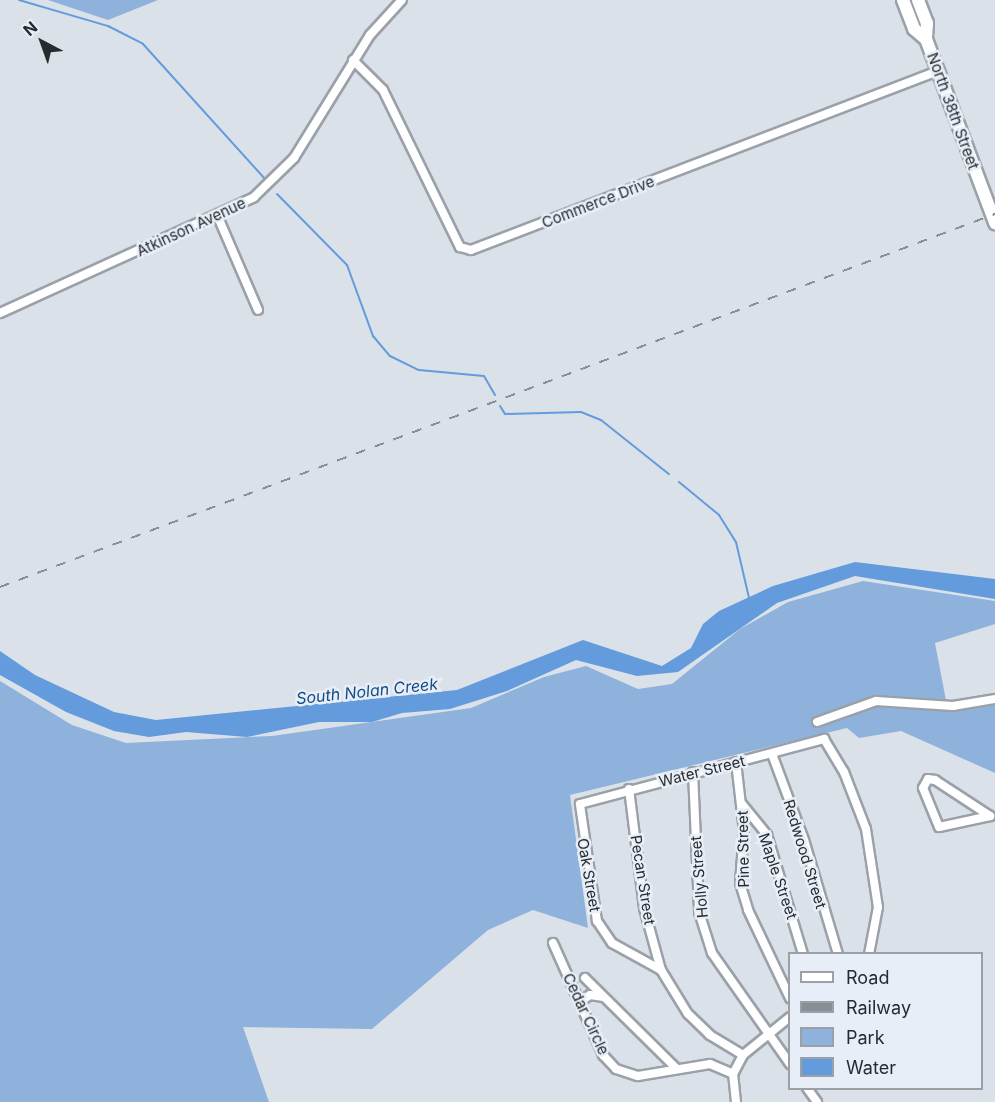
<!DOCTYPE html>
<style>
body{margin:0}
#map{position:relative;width:995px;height:1102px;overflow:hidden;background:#dae1e9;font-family:Inter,sans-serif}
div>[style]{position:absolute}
.green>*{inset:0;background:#8eb2dc}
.water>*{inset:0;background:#649bdc}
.stream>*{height:2px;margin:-1px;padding:0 1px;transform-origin:1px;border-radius:1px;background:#649bdc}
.roads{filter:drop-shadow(2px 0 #9aa1a8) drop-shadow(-2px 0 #9aa1a8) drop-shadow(0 2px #9aa1a8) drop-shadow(0 -2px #9aa1a8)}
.street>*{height:8px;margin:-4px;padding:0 4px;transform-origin:4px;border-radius:4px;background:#fff}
.secondary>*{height:12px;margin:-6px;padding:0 6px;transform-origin:6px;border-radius:6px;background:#fff}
.rail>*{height:2px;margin-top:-1px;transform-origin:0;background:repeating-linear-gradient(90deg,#8a8f95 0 10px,transparent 0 20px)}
span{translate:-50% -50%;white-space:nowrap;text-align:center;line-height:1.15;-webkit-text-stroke:5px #e7eef7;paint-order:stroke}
.street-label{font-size:15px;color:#282b2e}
.water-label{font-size:16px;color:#124c87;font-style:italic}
.legend{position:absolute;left:788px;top:952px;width:195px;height:138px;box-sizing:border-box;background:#e7eef7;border:2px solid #9ba0a7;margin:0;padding:8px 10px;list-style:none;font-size:18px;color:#282b2e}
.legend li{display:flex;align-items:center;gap:12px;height:30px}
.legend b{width:30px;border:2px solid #9ba0a7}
.north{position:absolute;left:12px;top:12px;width:60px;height:60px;-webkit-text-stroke:4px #e7eef7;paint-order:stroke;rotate:319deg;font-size:16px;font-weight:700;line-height:24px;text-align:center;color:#282b2e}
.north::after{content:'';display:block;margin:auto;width:21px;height:27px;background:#282b2e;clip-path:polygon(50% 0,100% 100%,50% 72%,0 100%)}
</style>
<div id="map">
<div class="green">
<div style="clip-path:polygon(48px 0,158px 0,108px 20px)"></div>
<div style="clip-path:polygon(863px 581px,995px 601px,995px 624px,935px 643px,948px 711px,995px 705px,995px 773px,901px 731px,859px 738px,847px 728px,570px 795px,588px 928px,533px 910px,488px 930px,372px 1029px,243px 1027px,269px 1102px,0 1102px,0 681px,72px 725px,126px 743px,272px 736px,471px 708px,544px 677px,586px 666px,638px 689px,672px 684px,740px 629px,788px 602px)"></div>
</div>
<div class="water">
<div style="clip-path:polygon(855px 562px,995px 579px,995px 599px,855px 576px,777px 603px,678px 672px,637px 676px,576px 660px,507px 691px,450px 709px,402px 713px,372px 722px,319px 722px,247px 737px,186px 732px,149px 737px,114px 731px,66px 712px,0 675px,0 651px,35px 675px,114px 712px,156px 720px,457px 690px,583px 640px,662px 666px,691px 648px,703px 624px,719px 611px,773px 586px)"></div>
</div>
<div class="stream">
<div style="left:19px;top:0;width:93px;rotate:16.3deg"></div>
<div style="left:108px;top:26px;width:39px;rotate:27deg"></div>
<div style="left:143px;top:44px;width:182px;rotate:47.9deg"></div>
<div style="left:277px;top:194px;width:100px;rotate:45.4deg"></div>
<div style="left:347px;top:265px;width:76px;rotate:69.9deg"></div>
<div style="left:373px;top:336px;width:26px;rotate:50deg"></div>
<div style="left:390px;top:356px;width:32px;rotate:26deg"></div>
<div style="left:419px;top:370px;width:65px;rotate:5.3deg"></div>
<div style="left:484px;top:376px;width:22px;rotate:60deg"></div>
<div style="left:500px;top:406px;width:9px;rotate:58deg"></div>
<div style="left:505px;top:414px;width:76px;rotate:-1.5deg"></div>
<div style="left:581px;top:412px;width:22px;rotate:22deg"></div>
<div style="left:601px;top:420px;width:87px;rotate:38.5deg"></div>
<div style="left:679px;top:482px;width:52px;rotate:39.5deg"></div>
<div style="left:719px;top:515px;width:32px;rotate:58deg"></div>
<div style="left:736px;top:542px;width:57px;rotate:76.9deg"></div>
</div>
<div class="roads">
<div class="street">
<div style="left:353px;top:60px;width:42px;rotate:45deg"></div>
<div style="left:383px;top:90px;width:175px;rotate:63.9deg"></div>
<div style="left:460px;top:247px;width:11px;rotate:15deg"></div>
<div style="left:471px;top:250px;width:500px;rotate:-20.97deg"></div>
<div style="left:218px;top:217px;width:101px;rotate:66.7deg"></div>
<div style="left:0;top:313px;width:279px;rotate:-24.5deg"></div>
<div style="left:254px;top:197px;width:56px;rotate:-44.3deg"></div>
<div style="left:294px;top:158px;width:145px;rotate:-58.3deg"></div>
<div style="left:370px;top:35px;width:47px;rotate:-47.6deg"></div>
<div style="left:817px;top:722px;width:63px;rotate:-19.6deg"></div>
<div style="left:876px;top:701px;width:77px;rotate:3.7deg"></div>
<div style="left:953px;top:706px;width:43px;rotate:-9.5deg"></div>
<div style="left:772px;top:754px;width:92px;rotate:69.6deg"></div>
<div style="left:804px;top:840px;width:119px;rotate:73.4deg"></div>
<div style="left:736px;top:762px;width:69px;rotate:83.4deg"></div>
<div style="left:744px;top:831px;width:52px;rotate:94.4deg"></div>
<div style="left:740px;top:883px;width:28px;rotate:73deg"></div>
<div style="left:748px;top:910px;width:98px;rotate:64.5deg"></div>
<div style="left:693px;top:772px;width:140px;rotate:87.5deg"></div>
<div style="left:699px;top:912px;width:43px;rotate:72.4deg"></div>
<div style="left:712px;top:953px;width:136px;rotate:54.9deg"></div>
<div style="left:928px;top:779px;width:7px;rotate:8deg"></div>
<div style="left:935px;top:780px;width:66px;rotate:33.2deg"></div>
<div style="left:990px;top:816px;width:52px;rotate:167.8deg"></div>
<div style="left:939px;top:827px;width:42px;rotate:-112.3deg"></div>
<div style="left:923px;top:788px;width:10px;rotate:-61deg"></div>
<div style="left:629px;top:789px;width:120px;rotate:82.8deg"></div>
<div style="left:644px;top:908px;width:64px;rotate:74.7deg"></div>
<div style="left:742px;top:804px;width:40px;rotate:51deg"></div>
<div style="left:767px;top:835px;width:124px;rotate:73.2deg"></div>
<div style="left:553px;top:943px;width:123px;rotate:65.9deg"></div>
<div style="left:603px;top:1055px;width:19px;rotate:47deg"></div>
<div style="left:616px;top:1069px;width:23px;rotate:18deg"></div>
<div style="left:638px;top:1076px;width:73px;rotate:-9.5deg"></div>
<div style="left:710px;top:1064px;width:25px;rotate:23deg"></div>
<div style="left:585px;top:978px;width:129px;rotate:44.7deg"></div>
<div style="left:579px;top:1002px;width:13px;rotate:-32deg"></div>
<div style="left:590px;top:995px;width:12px;rotate:9deg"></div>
<div style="left:743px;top:1055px;width:39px;rotate:-149deg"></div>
<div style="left:710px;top:1035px;width:30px;rotate:-136deg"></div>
<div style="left:688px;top:1014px;width:52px;rotate:-121.5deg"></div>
<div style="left:661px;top:970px;width:56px;rotate:-151.1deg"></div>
<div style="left:612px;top:943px;width:27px;rotate:-124deg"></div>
<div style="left:597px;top:921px;width:118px;rotate:-98.3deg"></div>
<div style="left:580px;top:804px;width:253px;rotate:-14.9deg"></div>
<div style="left:824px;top:739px;width:39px;rotate:59deg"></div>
<div style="left:844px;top:772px;width:61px;rotate:68.9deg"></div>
<div style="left:866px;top:829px;width:79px;rotate:81.3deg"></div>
<div style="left:878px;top:907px;width:48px;rotate:100.8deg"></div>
<div style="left:807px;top:1088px;width:17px;rotate:54deg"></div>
<div style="left:736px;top:1102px;width:28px;rotate:-96deg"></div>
<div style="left:733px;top:1074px;width:21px;rotate:-62deg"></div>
<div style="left:743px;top:1055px;width:60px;rotate:-39deg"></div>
</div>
<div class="secondary">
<div style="left:903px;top:0;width:31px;rotate:69deg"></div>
<div style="left:914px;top:29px;width:16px;rotate:40deg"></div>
<div style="left:918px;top:0;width:25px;rotate:69deg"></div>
<div style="left:927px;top:23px;width:16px;rotate:94deg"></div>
<div style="left:926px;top:39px;width:197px;rotate:69.4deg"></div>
</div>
</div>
<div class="rail">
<div style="left:0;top:587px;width:1063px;rotate:-20.55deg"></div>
</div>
<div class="street-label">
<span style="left:953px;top:111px;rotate:70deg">North 38th Street</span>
<span style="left:598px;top:202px;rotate:-21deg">Commerce Drive</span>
<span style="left:191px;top:227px;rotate:-25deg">Atkinson Avenue</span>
<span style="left:702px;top:771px;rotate:-14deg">Water Street</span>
<span style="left:743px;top:849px;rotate:-91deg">Pine Street</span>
<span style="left:805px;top:854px;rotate:73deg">Redwood Street</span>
<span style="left:589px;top:875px;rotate:80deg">Oak Street</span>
<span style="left:778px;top:876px;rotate:71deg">Maple Street</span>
<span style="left:699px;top:877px;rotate:-95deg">Holly Street</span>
<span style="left:643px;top:880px;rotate:81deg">Pecan Street</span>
<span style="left:586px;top:1014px;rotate:65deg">Cedar Circle</span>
</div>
<div class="water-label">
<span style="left:367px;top:691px;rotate:-6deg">South Nolan Creek</span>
</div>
<ul class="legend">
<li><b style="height:8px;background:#fff"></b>Road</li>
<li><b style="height:8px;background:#8a8f95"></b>Railway</li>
<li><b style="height:16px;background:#8eb2dc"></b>Park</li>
<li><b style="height:16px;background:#649bdc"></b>Water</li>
</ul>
<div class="north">N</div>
</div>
